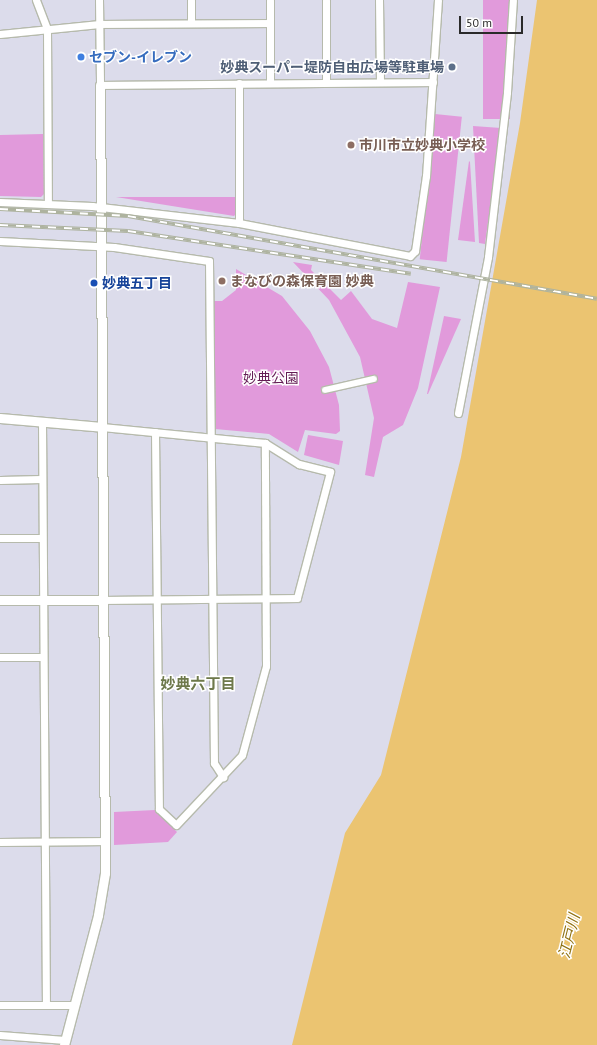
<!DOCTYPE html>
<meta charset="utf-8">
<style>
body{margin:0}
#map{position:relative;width:597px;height:1045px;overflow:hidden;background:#dcdceb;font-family:"PT Sans","Noto Sans JP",sans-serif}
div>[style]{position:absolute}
.green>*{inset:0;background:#e19adb;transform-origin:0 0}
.water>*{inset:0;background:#ebc471}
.roads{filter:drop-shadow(1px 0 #b6baac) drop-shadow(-1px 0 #b6baac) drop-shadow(0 1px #b6baac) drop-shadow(0 -1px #b6baac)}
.pedestrian>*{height:5.5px;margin:-2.75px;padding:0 2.75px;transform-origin:2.75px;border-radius:2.75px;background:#fff}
.minor>*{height:7px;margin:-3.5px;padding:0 3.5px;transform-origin:3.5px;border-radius:3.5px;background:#fff}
.tertiary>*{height:9px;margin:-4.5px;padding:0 4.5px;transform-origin:4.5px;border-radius:4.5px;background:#fff}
.rail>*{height:4px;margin-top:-2px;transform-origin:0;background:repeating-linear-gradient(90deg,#fff 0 8px,#aeb39f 0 16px);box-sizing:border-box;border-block:1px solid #aeb39f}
.dots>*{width:11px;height:11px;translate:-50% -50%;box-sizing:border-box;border:2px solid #fff;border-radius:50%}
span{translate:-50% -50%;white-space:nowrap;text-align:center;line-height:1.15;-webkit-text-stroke:3px #fff;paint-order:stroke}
.shop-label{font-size:14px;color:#366cbe;font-weight:700}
.left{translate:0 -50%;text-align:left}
.service-label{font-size:14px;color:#4e5e75;font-weight:700}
.right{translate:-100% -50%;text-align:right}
.education-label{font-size:14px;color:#785e54;font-weight:700}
.transit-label{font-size:14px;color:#164399;font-weight:700}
.park-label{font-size:14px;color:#641c55}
.neighbourhood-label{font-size:15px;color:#6e794b;font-weight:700}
.water-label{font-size:15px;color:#8f7111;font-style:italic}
.scale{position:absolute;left:459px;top:16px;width:64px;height:18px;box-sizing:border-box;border:2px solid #2a2a2a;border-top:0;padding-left:5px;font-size:12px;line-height:14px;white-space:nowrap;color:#2a2a2a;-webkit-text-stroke:3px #fff;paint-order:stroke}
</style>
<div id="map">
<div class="green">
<div style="left:483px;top:0;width:27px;height:119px"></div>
<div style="left:435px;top:114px;width:27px;height:146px;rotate:6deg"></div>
<div style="clip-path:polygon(473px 126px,501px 128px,485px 244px,479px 243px)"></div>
<div style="clip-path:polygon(43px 134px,44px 194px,41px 197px,0 196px,0 135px)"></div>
<div style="clip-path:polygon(469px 161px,470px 162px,475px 242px,458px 240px)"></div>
<div style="clip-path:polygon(116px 197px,236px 197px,237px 213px,234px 216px)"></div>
<div style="clip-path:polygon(293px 262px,312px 265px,311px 270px,341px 300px,351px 291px,372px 319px,397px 328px,408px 282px,440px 287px,418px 388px,403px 425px,383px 437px,374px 477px,365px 475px,374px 418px,360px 357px,329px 300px)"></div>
<div style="clip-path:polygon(236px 269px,282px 296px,310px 331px,329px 367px,339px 405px,340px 431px,336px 434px,305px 430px,298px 452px,269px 434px,215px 429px,213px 301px,222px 301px,236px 290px)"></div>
<div style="clip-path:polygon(444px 316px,461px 319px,428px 394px,427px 394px)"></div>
<div style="clip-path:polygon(308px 435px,343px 441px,339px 465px,304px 455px)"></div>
<div style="clip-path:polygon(155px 810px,177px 832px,168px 842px,114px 845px,114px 812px)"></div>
</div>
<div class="water">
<div style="clip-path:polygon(537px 0,597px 0,597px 1045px,292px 1045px,345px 833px,381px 775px,461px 457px,520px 123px)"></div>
</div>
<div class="roads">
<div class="pedestrian">
<div style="left:325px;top:390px;width:50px;rotate:-12.7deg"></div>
</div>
<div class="minor">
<div style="left:36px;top:0;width:31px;rotate:69deg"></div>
<div style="left:47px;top:29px;width:174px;rotate:89.7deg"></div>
<div style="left:99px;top:0;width:85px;rotate:89.3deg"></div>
<div style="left:100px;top:85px;width:333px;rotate:-0.5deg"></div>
<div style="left:191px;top:0;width:23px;rotate:90deg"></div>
<div style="left:270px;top:0;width:83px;rotate:90deg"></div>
<div style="left:326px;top:0;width:82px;rotate:90deg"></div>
<div style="left:379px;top:0;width:81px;rotate:89.3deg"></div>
<div style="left:0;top:34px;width:100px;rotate:-5.8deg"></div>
<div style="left:99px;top:24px;width:171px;rotate:-0.3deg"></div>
<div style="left:239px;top:83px;width:140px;rotate:90deg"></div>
<div style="left:0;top:202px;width:92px;rotate:2.5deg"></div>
<div style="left:92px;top:206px;width:148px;rotate:6.6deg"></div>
<div style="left:239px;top:223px;width:174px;rotate:10.9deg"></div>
<div style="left:410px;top:256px;width:7px;rotate:-45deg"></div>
<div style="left:415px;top:251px;width:76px;rotate:-81.7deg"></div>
<div style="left:426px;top:176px;width:176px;rotate:-86.1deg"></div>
<div style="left:0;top:241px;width:114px;rotate:3deg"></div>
<div style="left:114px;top:247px;width:96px;rotate:8.4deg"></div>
<div style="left:209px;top:261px;width:502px;rotate:89.43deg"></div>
<div style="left:214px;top:763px;width:17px;rotate:57deg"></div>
<div style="left:458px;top:413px;width:159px;rotate:-79.1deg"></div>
<div style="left:488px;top:257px;width:166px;rotate:-83.4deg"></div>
<div style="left:507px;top:92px;width:92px;rotate:-86.3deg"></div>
<div style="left:42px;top:421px;width:583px;rotate:89.61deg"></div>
<div style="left:102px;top:427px;width:164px;rotate:5.6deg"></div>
<div style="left:265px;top:443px;width:40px;rotate:32deg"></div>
<div style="left:299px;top:464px;width:32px;rotate:14deg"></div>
<div style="left:330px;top:472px;width:130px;rotate:104.7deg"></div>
<div style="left:297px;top:598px;width:193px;rotate:179.4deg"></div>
<div style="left:155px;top:432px;width:377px;rotate:89.4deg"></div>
<div style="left:159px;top:809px;width:23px;rotate:43deg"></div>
<div style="left:176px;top:825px;width:96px;rotate:-46.7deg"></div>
<div style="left:242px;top:755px;width:92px;rotate:-74.9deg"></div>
<div style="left:266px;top:666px;width:223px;rotate:-90.3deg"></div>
<div style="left:0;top:480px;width:41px;rotate:-1.4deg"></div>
<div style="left:0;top:538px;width:42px"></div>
<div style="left:0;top:657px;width:43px"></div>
<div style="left:0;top:842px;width:106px;rotate:-0.5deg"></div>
<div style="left:0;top:1005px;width:74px"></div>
<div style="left:0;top:1035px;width:65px;rotate:4.4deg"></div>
</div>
<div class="tertiary">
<div style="left:0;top:418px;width:102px;rotate:5deg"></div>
<div style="left:0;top:600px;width:104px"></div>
<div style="left:64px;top:1045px;width:134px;rotate:-75.3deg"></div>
<div style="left:98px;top:915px;width:43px;rotate:-80.5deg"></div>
<div style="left:105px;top:873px;width:788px;rotate:-90.36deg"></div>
</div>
</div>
<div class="rail">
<div style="left:0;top:209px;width:128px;rotate:3.1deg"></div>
<div style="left:128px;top:216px;width:476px;rotate:10deg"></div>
<div style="left:0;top:225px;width:128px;rotate:2.7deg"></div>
<div style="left:128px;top:231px;width:286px;rotate:8.6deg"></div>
</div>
<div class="dots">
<div style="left:81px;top:57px;background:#3f7fe0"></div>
<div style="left:452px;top:67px;background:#5c6f8a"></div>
<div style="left:351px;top:145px;background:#8d6e63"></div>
<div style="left:222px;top:281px;background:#8d6e63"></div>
<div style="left:94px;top:283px;background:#1a4fb4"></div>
</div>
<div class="shop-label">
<span class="left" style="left:89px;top:57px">セブン-イレブン</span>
</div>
<div class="service-label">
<span class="right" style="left:444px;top:67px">妙典スーパー堤防自由広場等駐車場</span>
</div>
<div class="education-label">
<span class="left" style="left:359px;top:145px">市川市立妙典小学校</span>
<span class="left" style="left:230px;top:281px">まなびの森保育園 妙典</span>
</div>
<div class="transit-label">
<span class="left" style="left:102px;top:283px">妙典五丁目</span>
</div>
<div class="park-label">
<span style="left:271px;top:378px">妙典公園</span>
</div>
<div class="neighbourhood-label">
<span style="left:198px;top:684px">妙典六丁目</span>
</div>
<div class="water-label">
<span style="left:569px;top:936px;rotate:-76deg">江戸川</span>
</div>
<div class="scale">50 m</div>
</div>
